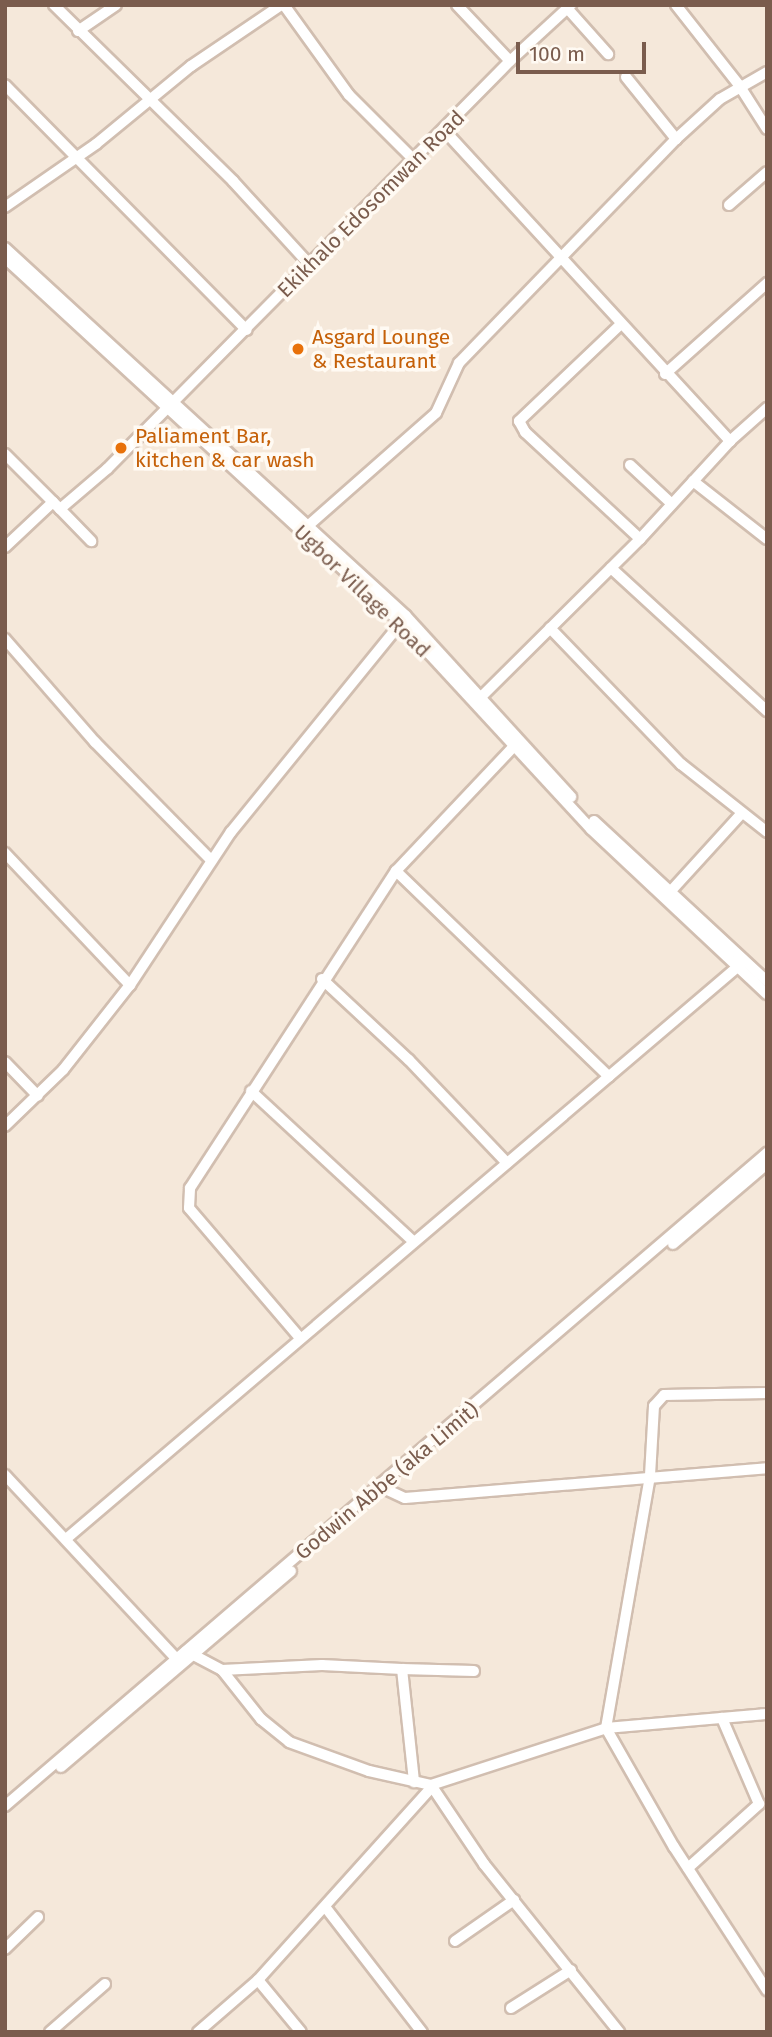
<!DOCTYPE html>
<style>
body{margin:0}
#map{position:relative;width:772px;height:2037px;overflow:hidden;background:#fdf6ec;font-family:"Fira Sans",sans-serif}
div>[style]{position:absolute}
.residential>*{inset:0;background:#f5e8da;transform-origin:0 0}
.roads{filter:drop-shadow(2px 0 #d1beb0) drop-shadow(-2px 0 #d1beb0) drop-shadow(0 2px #d1beb0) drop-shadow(0 -2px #d1beb0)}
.minor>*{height:10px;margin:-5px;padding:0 5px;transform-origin:5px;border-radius:5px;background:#fff}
.dots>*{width:19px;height:19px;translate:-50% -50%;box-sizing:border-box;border:4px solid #fffaf3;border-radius:50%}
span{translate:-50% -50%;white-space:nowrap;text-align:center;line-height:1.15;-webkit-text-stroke:7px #fffaf3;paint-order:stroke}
.street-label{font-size:21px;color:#7a5c4d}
.food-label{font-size:21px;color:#c56008}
.left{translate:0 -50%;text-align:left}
.frame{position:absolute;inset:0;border:7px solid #7a5c4d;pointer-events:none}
.scale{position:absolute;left:516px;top:42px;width:130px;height:32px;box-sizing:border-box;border:4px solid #7a5c4d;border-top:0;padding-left:9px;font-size:21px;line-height:24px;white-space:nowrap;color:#7a5c4d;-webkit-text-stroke:5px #fffaf3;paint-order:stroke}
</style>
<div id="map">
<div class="residential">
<div style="left:5px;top:5px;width:762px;height:2027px"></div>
</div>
<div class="roads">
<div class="minor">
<div style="left:54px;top:5px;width:251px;rotate:44.5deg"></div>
<div style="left:233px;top:181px;width:115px;rotate:47.5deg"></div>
<div style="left:284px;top:5px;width:111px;rotate:54.2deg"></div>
<div style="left:349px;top:95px;width:92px;rotate:45deg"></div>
<div style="left:457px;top:5px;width:77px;rotate:46.6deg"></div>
<div style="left:676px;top:5px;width:102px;rotate:51.8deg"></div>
<div style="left:739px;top:85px;width:52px;rotate:57.5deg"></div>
<div style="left:567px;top:8px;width:62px;rotate:48.3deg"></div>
<div style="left:78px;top:31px;width:46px;rotate:-34.4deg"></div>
<div style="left:626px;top:77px;width:80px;rotate:51.1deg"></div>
<div style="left:5px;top:85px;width:344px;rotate:45.4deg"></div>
<div style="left:444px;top:130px;width:423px;rotate:47.4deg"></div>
<div style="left:729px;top:205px;width:50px;rotate:-41deg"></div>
<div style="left:5px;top:207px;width:111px;rotate:-34.7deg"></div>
<div style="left:96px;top:144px;width:123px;rotate:-39.4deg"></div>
<div style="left:191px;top:66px;width:109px;rotate:-34.1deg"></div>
<div style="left:5px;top:248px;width:544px;rotate:42.54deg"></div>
<div style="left:406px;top:616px;width:245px;rotate:47.6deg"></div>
<div style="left:5px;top:258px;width:537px;rotate:42.66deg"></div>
<div style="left:400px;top:622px;width:282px;rotate:47.3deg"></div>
<div style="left:591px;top:829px;width:241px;rotate:43.2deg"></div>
<div style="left:621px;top:324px;width:141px;rotate:136.4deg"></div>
<div style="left:519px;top:421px;width:13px;rotate:61deg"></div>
<div style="left:525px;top:432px;width:157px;rotate:42.9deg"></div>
<div style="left:665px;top:374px;width:137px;rotate:-41.7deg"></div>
<div style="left:5px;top:454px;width:78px;rotate:45deg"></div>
<div style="left:60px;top:509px;width:62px;rotate:-40.4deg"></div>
<div style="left:107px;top:469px;width:573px;rotate:-45.35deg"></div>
<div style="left:510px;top:61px;width:83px;rotate:-42.6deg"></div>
<div style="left:630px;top:465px;width:57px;rotate:42.9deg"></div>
<div style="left:693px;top:481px;width:94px;rotate:38.1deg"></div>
<div style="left:60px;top:509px;width:45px;rotate:45.9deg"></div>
<div style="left:310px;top:524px;width:168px;rotate:-41.4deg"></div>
<div style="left:436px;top:413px;width:55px;rotate:-65.3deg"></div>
<div style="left:459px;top:363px;width:312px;rotate:-45.9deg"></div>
<div style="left:676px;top:139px;width:59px;rotate:-42.3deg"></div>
<div style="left:720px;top:99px;width:54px;rotate:-29.9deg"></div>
<div style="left:5px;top:547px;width:66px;rotate:-43.2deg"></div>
<div style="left:611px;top:568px;width:212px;rotate:42.5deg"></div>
<div style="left:550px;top:628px;width:189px;rotate:46.1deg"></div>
<div style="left:681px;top:764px;width:110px;rotate:38.3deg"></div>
<div style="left:5px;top:639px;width:137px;rotate:48.9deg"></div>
<div style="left:95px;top:742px;width:165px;rotate:45.5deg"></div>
<div style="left:480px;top:698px;width:226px;rotate:-44.8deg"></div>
<div style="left:640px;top:539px;width:133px;rotate:-47.4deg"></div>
<div style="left:730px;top:441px;width:50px;rotate:-41.7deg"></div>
<div style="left:594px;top:821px;width:236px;rotate:42.8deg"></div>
<div style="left:5px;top:853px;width:182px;rotate:46.6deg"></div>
<div style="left:396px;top:871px;width:296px;rotate:44deg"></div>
<div style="left:670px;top:892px;width:105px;rotate:-47.7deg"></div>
<div style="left:322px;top:979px;width:119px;rotate:43deg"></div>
<div style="left:409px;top:1060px;width:142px;rotate:46.4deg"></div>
<div style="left:5px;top:1062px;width:47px;rotate:45.9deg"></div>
<div style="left:251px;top:1091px;width:221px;rotate:42.8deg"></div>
<div style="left:5px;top:1126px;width:81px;rotate:-44deg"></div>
<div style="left:63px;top:1070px;width:108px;rotate:-51.8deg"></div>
<div style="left:130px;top:985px;width:183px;rotate:-56.6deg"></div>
<div style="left:231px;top:832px;width:276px;rotate:-50.9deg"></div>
<div style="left:673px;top:1244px;width:123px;rotate:-40.4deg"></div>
<div style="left:300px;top:1338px;width:171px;rotate:-130.5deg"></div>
<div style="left:189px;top:1208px;width:20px;rotate:-87deg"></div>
<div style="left:190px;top:1188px;width:378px;rotate:-57deg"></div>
<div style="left:396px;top:871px;width:176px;rotate:-46.6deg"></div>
<div style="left:767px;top:1393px;width:103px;rotate:178.9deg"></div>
<div style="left:664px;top:1395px;width:15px;rotate:132deg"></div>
<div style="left:654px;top:1406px;width:70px;rotate:93.3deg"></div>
<div style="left:650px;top:1476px;width:256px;rotate:99.9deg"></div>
<div style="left:606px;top:1728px;width:137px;rotate:60.3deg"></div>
<div style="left:674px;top:1847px;width:171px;rotate:57deg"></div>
<div style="left:5px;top:1475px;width:249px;rotate:47deg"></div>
<div style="left:381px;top:1487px;width:26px;rotate:25deg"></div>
<div style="left:405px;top:1498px;width:363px;rotate:-4.7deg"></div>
<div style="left:66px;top:1539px;width:888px;rotate:-40.43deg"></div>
<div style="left:186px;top:1651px;width:41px;rotate:27.8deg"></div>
<div style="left:222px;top:1670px;width:63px;rotate:51.5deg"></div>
<div style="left:261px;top:1719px;width:36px;rotate:39deg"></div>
<div style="left:289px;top:1742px;width:85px;rotate:19.9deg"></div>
<div style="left:369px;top:1771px;width:64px;rotate:12.7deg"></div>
<div style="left:431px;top:1785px;width:95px;rotate:56.1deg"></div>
<div style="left:484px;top:1864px;width:216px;rotate:51.2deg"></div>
<div style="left:402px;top:1669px;width:72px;rotate:1.6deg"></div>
<div style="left:222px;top:1670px;width:100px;rotate:-2.9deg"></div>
<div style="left:322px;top:1665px;width:80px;rotate:2.9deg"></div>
<div style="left:402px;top:1669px;width:114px;rotate:83.9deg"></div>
<div style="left:61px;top:1767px;width:302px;rotate:-40.4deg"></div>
<div style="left:431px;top:1785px;width:184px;rotate:-18deg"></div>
<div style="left:606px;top:1728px;width:162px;rotate:-5deg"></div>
<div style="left:5px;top:1806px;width:1004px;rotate:-40.6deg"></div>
<div style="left:688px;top:1868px;width:96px;rotate:-42deg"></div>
<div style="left:759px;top:1804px;width:94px;rotate:-113.3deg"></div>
<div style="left:326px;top:1908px;width:157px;rotate:52.3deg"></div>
<div style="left:455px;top:1941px;width:72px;rotate:-34.8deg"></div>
<div style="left:5px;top:1949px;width:46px;rotate:-44.1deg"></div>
<div style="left:258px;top:1980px;width:67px;rotate:50.4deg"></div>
<div style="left:511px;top:2008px;width:71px;rotate:-32.3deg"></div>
<div style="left:50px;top:2032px;width:73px;rotate:-41.1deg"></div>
<div style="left:198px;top:2032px;width:79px;rotate:-40.9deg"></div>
<div style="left:258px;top:1980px;width:260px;rotate:-48deg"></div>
</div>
</div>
<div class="dots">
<div style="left:298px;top:349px;background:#e8710a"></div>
<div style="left:121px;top:448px;background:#e8710a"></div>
</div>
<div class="street-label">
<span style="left:371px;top:204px;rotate:-45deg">Ekikhalo Edosomwan Road</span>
<span style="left:362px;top:591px;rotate:44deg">Ugbor Village Road</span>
<span style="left:387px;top:1481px;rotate:-40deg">Godwin Abbe (aka Limit)</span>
</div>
<div class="food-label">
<span class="left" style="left:312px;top:349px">Asgard Lounge<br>&amp; Restaurant</span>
<span class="left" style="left:135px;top:448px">Paliament Bar,<br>kitchen &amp; car wash</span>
</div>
<div class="frame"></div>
<div class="scale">100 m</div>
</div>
